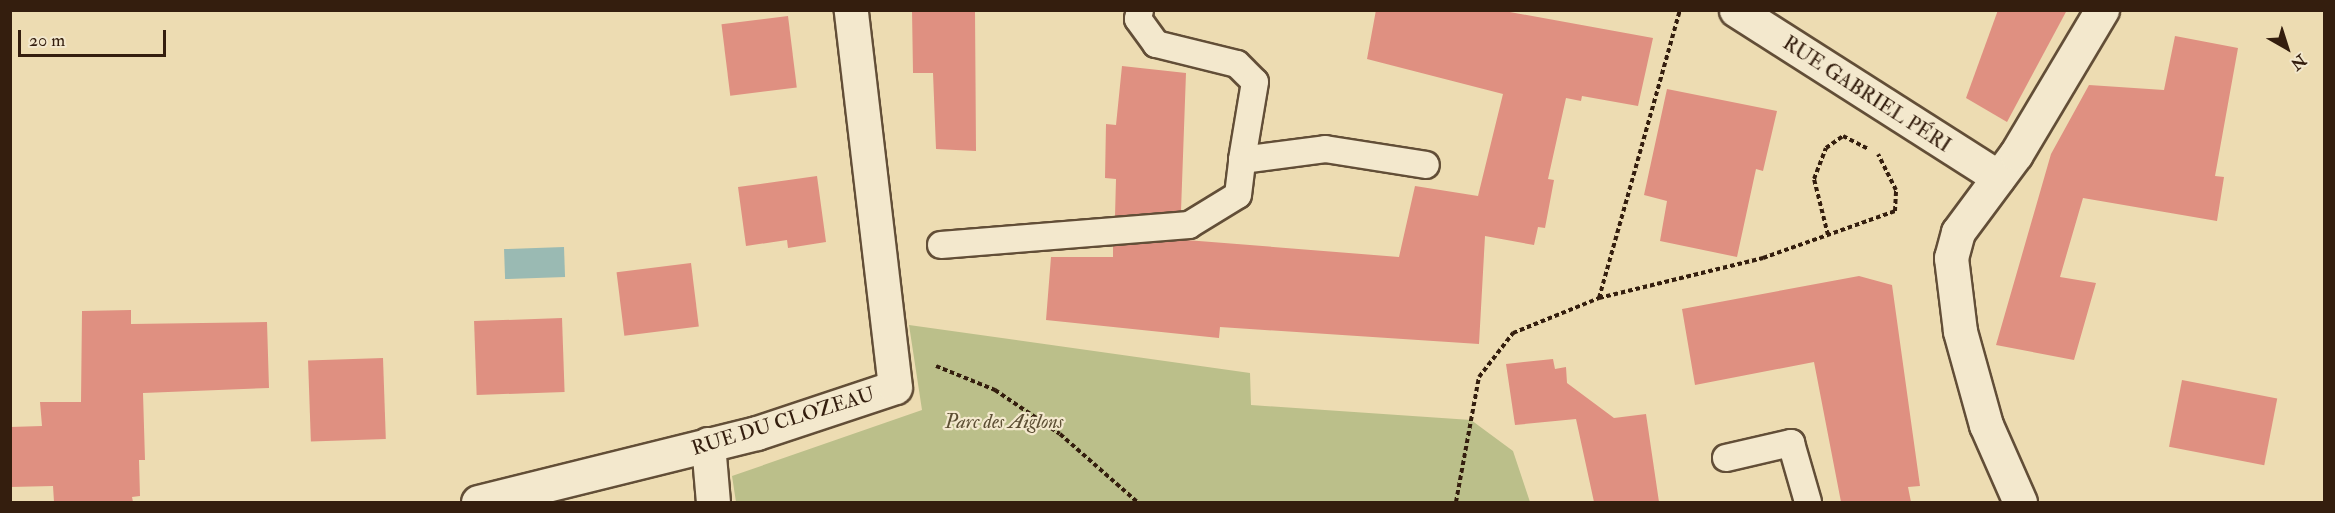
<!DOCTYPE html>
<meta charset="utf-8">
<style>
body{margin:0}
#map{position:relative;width:2335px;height:513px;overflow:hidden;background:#eddcb2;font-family:"IM FELL Double Pica",serif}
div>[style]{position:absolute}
.green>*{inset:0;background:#bbbf8a}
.water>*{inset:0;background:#9abab3;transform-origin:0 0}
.building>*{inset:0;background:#df9081;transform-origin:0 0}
.path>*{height:4px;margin-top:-2px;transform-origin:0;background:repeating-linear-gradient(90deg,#341e0e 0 4.5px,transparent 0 7.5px)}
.roads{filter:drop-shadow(2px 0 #624e37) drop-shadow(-2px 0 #624e37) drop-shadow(0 2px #624e37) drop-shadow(0 -2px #624e37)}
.service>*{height:26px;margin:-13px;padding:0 13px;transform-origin:13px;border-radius:13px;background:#f3e8cd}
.minor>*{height:33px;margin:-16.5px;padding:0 16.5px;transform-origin:16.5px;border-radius:16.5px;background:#f3e8cd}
span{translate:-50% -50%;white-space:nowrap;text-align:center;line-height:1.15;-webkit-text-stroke:4.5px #f3e8cd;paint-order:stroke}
.street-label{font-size:20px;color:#341e0e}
.park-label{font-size:20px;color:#5c4e33;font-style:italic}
.frame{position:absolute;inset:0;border:12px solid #341e0e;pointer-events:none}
.north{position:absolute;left:2257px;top:18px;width:60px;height:60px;-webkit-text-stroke:4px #f3e8cd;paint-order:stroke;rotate:141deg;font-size:16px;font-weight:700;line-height:24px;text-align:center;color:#341e0e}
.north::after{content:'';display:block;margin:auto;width:21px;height:27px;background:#341e0e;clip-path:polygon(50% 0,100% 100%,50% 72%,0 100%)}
.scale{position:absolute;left:18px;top:30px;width:148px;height:27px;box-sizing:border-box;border:3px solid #341e0e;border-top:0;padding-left:8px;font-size:18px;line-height:21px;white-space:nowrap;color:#341e0e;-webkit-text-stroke:4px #f3e8cd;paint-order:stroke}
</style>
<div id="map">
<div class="green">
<div style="clip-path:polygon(909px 325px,1250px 373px,1251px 405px,1471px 420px,1513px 451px,1530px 502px,736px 502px,732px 476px,922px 410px)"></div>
</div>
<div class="water">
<div style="left:564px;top:247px;width:30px;height:60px;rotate:88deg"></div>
</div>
<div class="building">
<div style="clip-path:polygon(912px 10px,975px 10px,976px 151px,936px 149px,933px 73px,913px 73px)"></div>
<div style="clip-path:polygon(1376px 10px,1499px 10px,1653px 38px,1638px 106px,1582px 96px,1581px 101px,1566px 98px,1548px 179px,1554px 180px,1545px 228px,1538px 227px,1534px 245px,1485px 236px,1479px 344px,1220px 327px,1219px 338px,1046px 320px,1051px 257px,1113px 257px,1113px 246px,1186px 240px,1399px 257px,1415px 186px,1478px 196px,1503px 94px,1367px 59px)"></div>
<div style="clip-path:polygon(1998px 10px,2067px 10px,2007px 122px,1966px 98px)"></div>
<div style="left:788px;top:16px;width:72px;height:67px;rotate:83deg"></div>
<div style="clip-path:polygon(2175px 36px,2238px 48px,2215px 176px,2224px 177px,2217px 221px,2083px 198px,2060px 277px,2096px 283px,2074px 360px,1996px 345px,2051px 154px,2089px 85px,2164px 90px)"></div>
<div style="clip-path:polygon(1122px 66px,1186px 73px,1181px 211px,1115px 216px,1116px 179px,1105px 178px,1106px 124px,1116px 125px)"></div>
<div style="clip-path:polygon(1667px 89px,1777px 111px,1763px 171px,1756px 169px,1737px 257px,1660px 241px,1667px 201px,1644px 195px)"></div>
<div style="clip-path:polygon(817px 176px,826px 242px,788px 248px,787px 240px,746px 246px,738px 187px)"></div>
<div style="left:691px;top:263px;width:64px;height:75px;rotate:83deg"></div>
<div style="clip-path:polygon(1859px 276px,1892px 285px,1920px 486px,1908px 487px,1911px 502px,1841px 502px,1814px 362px,1695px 385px,1682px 309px)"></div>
<div style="clip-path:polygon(131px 310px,131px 324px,267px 322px,269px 388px,143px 393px,145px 460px,139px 460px,140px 496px,132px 497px,133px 502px,54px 502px,53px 486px,10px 487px,10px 427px,42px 426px,40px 402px,81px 402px,82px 311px)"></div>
<div style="left:562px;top:318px;width:74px;height:88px;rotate:88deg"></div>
<div style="left:383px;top:358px;width:81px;height:75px;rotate:88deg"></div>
<div style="clip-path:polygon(1553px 359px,1555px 369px,1566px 367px,1567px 383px,1614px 418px,1646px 414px,1659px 502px,1594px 502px,1576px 419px,1515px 425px,1506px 364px)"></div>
<div style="left:2182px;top:380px;width:97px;height:68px;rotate:11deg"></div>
</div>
<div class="path">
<div style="left:1828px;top:235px;width:58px;rotate:-104deg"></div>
<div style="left:1814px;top:179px;width:33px;rotate:-69deg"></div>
<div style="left:1826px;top:148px;width:21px;rotate:-35deg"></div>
<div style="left:1843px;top:136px;width:29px;rotate:27deg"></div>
<div style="left:1599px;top:298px;width:169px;rotate:-13.7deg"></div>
<div style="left:1763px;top:258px;width:140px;rotate:-19.6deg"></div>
<div style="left:1895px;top:211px;width:21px;rotate:-87deg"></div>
<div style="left:1896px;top:190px;width:40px;rotate:-116.6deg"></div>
<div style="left:936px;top:366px;width:64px;rotate:22.1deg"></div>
<div style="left:995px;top:390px;width:78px;rotate:34.1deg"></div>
<div style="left:1060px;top:434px;width:103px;rotate:41.4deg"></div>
<div style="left:1456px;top:502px;width:127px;rotate:-79.6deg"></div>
<div style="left:1479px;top:377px;width:56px;rotate:-52.3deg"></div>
<div style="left:1513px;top:333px;width:93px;rotate:-22.1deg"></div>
<div style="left:1599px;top:298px;width:299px;rotate:-74.3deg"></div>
</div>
<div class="roads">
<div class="service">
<div style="left:1140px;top:10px;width:9px;rotate:103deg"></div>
<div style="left:1138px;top:19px;width:31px;rotate:54deg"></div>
<div style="left:1156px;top:44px;width:83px;rotate:13.9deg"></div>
<div style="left:1237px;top:64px;width:25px;rotate:45deg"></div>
<div style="left:1255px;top:82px;width:79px;rotate:99.5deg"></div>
<div style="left:941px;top:245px;width:249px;rotate:-4.6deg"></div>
<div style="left:1189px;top:225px;width:57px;rotate:-31.5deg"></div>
<div style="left:1238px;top:195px;width:35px;rotate:-83deg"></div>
<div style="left:1242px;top:160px;width:84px;rotate:-7.5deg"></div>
<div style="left:1325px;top:149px;width:102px;rotate:9deg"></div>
<div style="left:1726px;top:458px;width:67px;rotate:-13deg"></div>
<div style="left:1791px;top:443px;width:61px;rotate:73.9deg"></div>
</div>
<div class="minor">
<div style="left:1736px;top:10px;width:311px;rotate:32.5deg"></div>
<div style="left:708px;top:444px;width:58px;rotate:85.1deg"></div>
<div style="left:478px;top:502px;width:287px;rotate:-13.9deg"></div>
<div style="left:757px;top:433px;width:145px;rotate:-18.4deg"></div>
<div style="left:895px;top:387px;width:380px;rotate:-96.7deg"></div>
<div style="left:2020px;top:502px;width:84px;rotate:-113.8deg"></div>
<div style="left:1986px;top:425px;width:98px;rotate:-105.5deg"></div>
<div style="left:1960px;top:331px;width:74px;rotate:-97deg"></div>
<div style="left:1951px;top:258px;width:27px;rotate:-75deg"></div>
<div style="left:1958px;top:232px;width:97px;rotate:-53.4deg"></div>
<div style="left:2016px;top:154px;width:168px;rotate:-59.2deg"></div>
</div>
</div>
<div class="street-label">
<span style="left:1867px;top:94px;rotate:33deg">RUE GABRIEL PÉRI</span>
<span style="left:783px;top:421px;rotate:-17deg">RUE DU CLOZEAU</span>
</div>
<div class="park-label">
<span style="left:1004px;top:421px">Parc des Aiglons</span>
</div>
<div class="frame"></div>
<div class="north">N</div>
<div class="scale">20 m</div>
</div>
